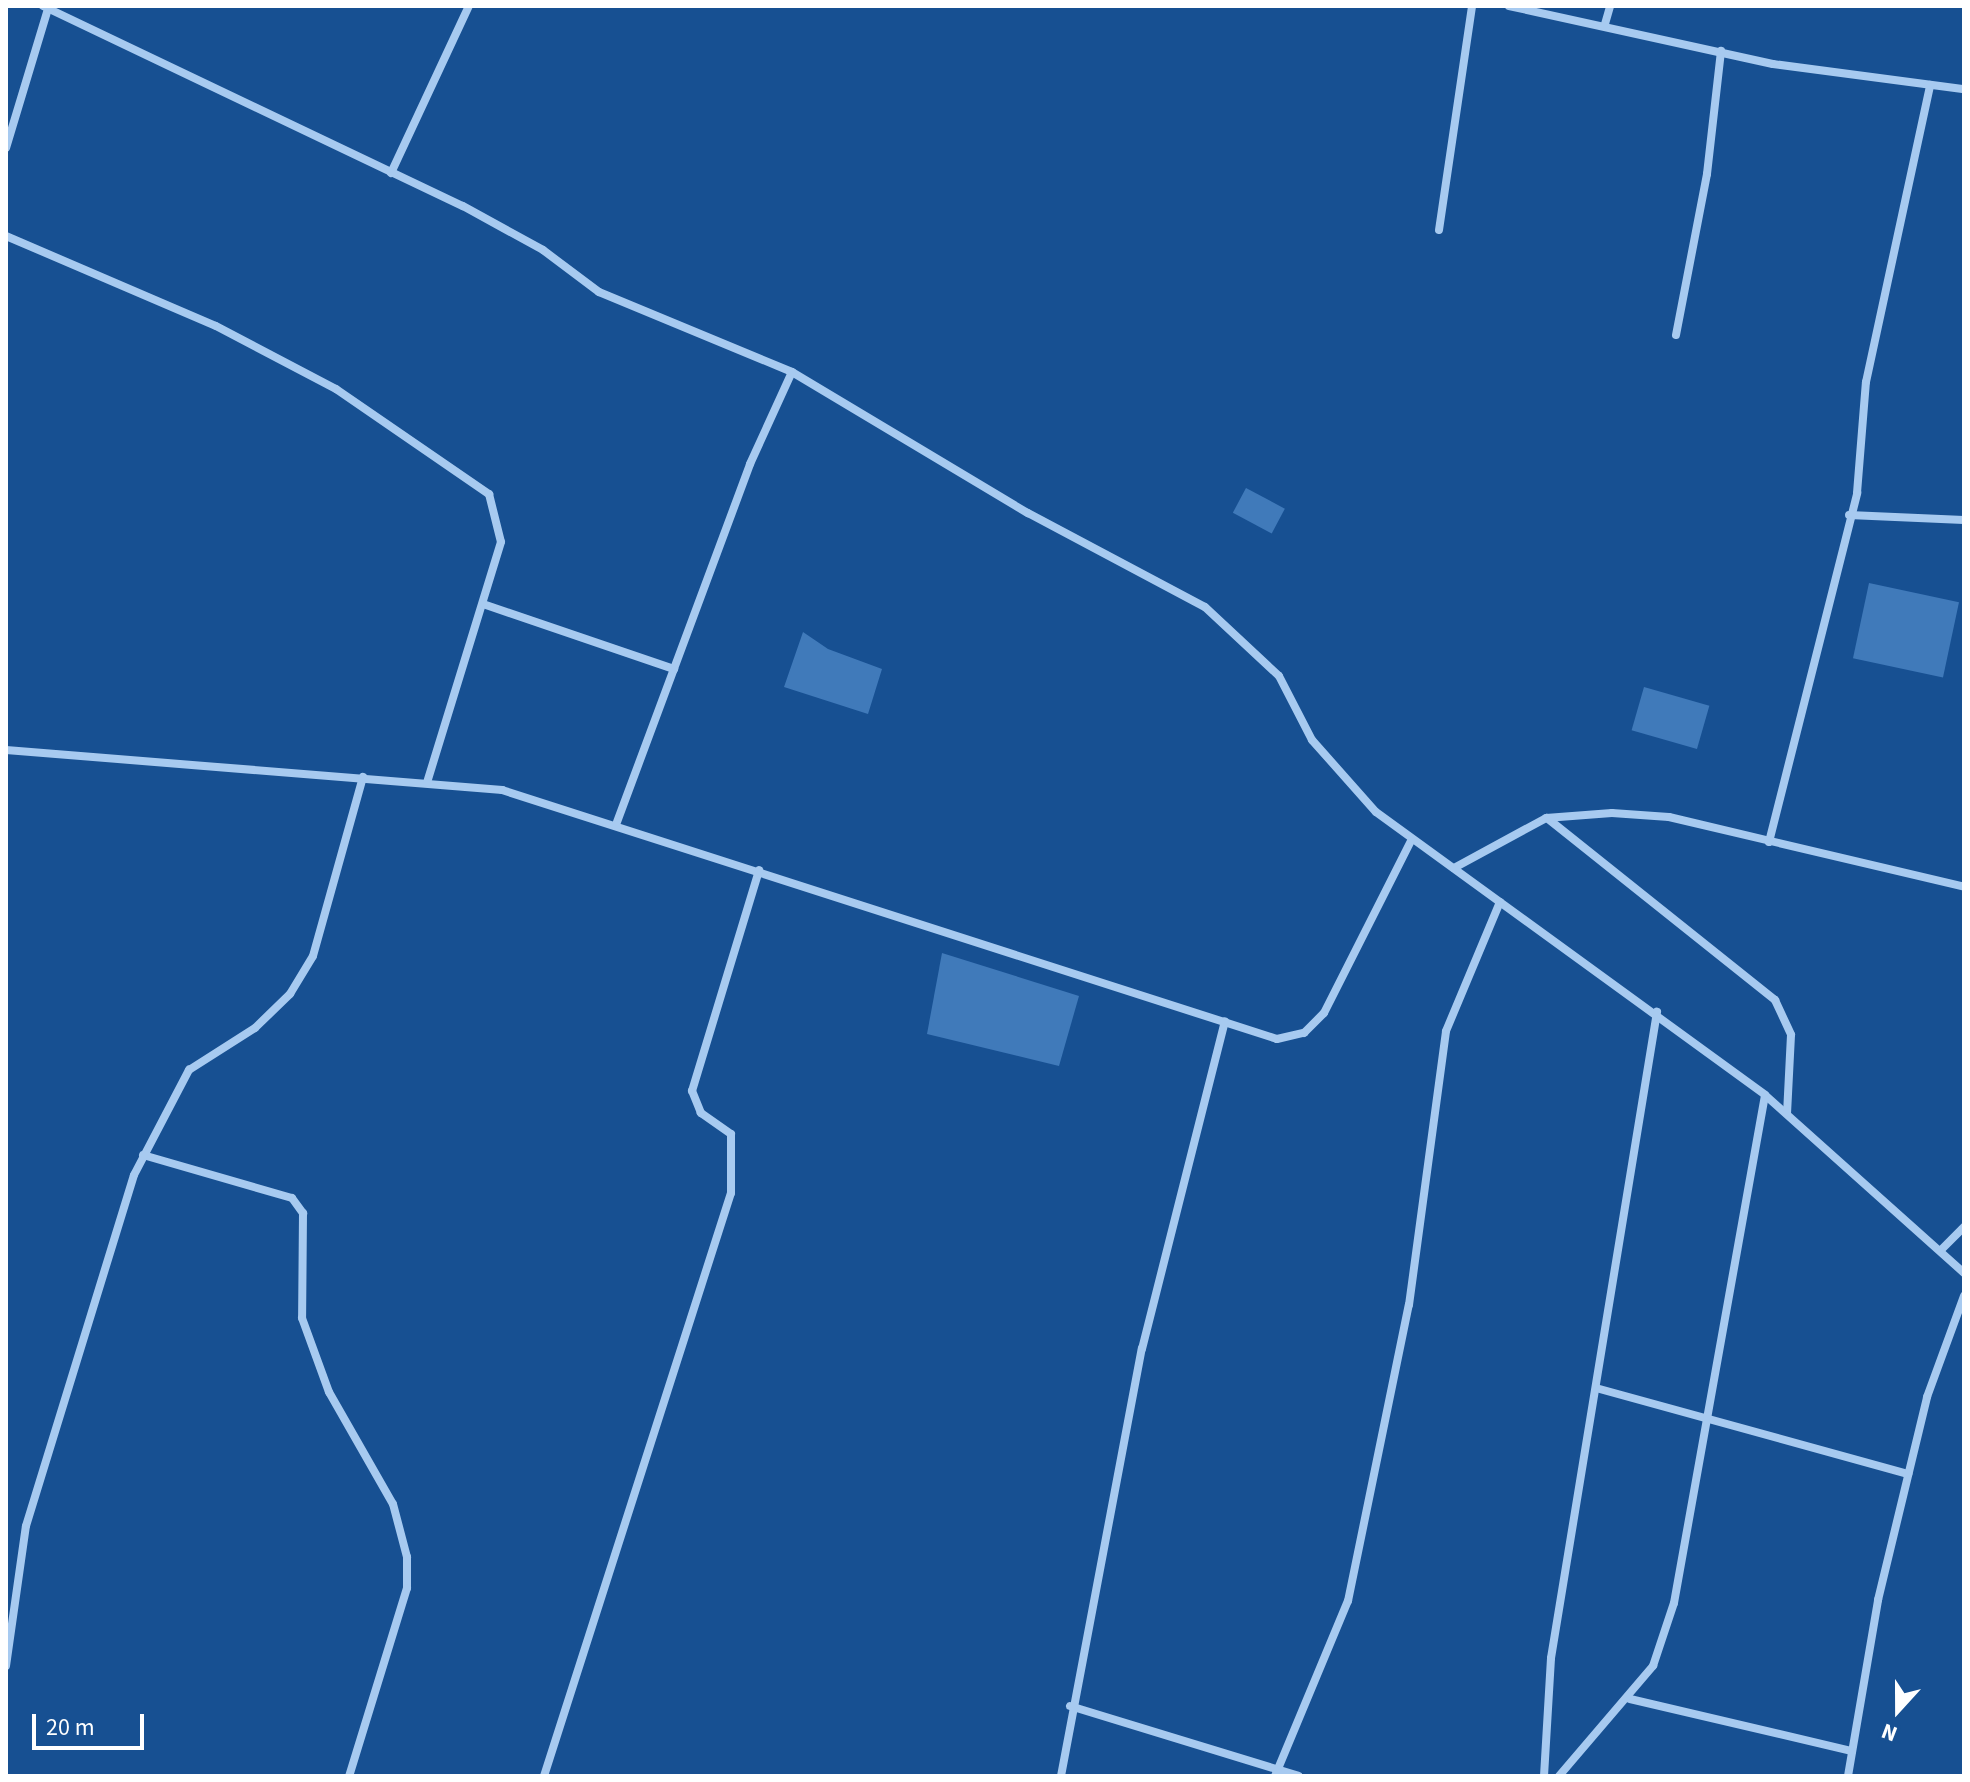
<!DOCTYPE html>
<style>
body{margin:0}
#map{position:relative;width:1970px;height:1782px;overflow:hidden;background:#175092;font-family:"Source Sans 3",sans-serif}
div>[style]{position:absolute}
.building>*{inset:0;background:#407aba;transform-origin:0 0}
.street>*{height:8px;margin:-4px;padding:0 4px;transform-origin:4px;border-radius:4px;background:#a7caf0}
span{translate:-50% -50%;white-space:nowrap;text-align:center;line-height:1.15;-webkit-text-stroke:7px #175092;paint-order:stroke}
.frame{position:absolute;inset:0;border:8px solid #fff;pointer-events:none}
.north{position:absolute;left:1858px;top:1670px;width:80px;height:80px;-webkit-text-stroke:6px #175092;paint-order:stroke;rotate:201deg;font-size:22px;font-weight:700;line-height:32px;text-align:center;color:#fff}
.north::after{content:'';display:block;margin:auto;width:28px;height:36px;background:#fff;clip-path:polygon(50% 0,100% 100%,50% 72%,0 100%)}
.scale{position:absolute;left:32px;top:1714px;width:112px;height:36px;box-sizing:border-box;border:4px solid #fff;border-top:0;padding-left:10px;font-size:24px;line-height:28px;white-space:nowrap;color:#fff;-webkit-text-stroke:6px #175092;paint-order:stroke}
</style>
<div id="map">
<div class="building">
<div style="left:1246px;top:488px;width:44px;height:28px;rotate:28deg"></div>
<div style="left:1869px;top:583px;width:92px;height:77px;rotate:12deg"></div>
<div style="clip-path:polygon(803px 632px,828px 649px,882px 669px,868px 714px,784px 687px)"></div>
<div style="left:1644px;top:687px;width:68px;height:45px;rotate:16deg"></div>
<div style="clip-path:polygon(942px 953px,1079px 996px,1059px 1066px,927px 1034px)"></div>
</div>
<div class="street">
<div style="left:43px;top:6px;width:465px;rotate:25.5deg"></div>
<div style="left:463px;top:206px;width:91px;rotate:28.8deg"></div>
<div style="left:543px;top:250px;width:70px;rotate:36.9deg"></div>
<div style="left:599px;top:292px;width:209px;rotate:22.5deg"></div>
<div style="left:792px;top:372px;width:275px;rotate:30.9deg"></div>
<div style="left:1028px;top:513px;width:200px;rotate:28deg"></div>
<div style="left:1205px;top:607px;width:101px;rotate:43deg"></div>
<div style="left:1279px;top:676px;width:72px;rotate:62.7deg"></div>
<div style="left:1312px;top:740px;width:96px;rotate:48.4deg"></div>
<div style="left:1376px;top:812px;width:481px;rotate:36deg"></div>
<div style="left:1765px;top:1095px;width:267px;rotate:41.8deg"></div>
<div style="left:1509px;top:6px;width:270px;rotate:12.4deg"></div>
<div style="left:1773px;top:64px;width:193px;rotate:7.5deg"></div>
<div style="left:1605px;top:24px;width:19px;rotate:-74deg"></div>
<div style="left:6px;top:148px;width:145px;rotate:-73.2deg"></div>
<div style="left:391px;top:173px;width:184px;rotate:-65deg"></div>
<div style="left:1439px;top:230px;width:226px;rotate:-81.6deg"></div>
<div style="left:6px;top:236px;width:228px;rotate:23.2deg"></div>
<div style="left:216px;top:326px;width:136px;rotate:27.7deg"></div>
<div style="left:336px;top:389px;width:186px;rotate:34.5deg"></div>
<div style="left:489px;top:494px;width:49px;rotate:76deg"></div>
<div style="left:501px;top:542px;width:249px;rotate:107.1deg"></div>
<div style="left:1676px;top:335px;width:164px;rotate:-79.1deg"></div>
<div style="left:1707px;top:174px;width:124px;rotate:-83.5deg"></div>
<div style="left:1849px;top:515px;width:115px;rotate:2.5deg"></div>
<div style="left:483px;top:604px;width:202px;rotate:18.8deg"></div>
<div style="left:6px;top:750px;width:498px;rotate:4.6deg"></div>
<div style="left:502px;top:790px;width:814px;rotate:17.81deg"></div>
<div style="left:1277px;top:1039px;width:28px;rotate:-13deg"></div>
<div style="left:1304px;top:1033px;width:28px;rotate:-45deg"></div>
<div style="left:1324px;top:1013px;width:195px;rotate:-63.2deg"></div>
<div style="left:1547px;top:818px;width:292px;rotate:38.6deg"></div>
<div style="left:1775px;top:1000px;width:38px;rotate:65deg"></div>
<div style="left:1791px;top:1035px;width:78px;rotate:92.9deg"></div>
<div style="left:617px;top:822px;width:382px;rotate:-69.6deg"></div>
<div style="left:750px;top:464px;width:101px;rotate:-65.5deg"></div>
<div style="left:1769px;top:842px;width:360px;rotate:-75.8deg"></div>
<div style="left:1857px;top:493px;width:111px;rotate:-85.4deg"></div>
<div style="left:1866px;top:382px;width:304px;rotate:-77.8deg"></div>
<div style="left:1454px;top:868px;width:105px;rotate:-28.5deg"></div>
<div style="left:1546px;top:818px;width:66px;rotate:-4.3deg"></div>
<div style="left:1612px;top:813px;width:57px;rotate:4deg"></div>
<div style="left:1669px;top:817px;width:303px;rotate:13.3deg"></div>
<div style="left:143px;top:1155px;width:155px;rotate:16.1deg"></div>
<div style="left:292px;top:1198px;width:19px;rotate:54deg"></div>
<div style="left:303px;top:1213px;width:105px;rotate:90.5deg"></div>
<div style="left:302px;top:1318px;width:79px;rotate:70deg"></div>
<div style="left:329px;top:1392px;width:129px;rotate:60.3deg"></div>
<div style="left:393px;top:1504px;width:55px;rotate:75.2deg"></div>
<div style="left:407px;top:1557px;width:31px;rotate:90deg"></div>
<div style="left:407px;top:1588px;width:197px;rotate:107.1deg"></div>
<div style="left:1941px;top:1250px;width:33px;rotate:-45deg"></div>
<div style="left:1596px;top:1388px;width:324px;rotate:15.4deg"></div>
<div style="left:6px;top:1666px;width:141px;rotate:-81.9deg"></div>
<div style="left:26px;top:1526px;width:367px;rotate:-72.9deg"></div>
<div style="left:134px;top:1175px;width:119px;rotate:-62.4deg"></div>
<div style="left:189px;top:1070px;width:78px;rotate:-32.5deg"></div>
<div style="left:255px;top:1028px;width:49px;rotate:-44.2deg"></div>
<div style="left:290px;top:994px;width:44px;rotate:-58.8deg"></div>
<div style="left:313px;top:956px;width:186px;rotate:-74.4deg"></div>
<div style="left:1630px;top:1699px;width:228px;rotate:13.2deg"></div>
<div style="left:1070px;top:1706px;width:239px;rotate:17deg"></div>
<div style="left:544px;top:1776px;width:612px;rotate:-72.22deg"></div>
<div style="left:731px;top:1193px;width:59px;rotate:-90deg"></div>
<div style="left:731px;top:1134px;width:37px;rotate:-145deg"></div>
<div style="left:701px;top:1113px;width:24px;rotate:-112deg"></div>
<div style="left:692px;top:1091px;width:231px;rotate:-73.1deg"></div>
<div style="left:1061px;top:1776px;width:435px;rotate:-79.3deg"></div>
<div style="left:1142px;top:1349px;width:338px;rotate:-75.8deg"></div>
<div style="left:1275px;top:1776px;width:190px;rotate:-67.4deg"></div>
<div style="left:1348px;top:1601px;width:302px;rotate:-78.4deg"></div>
<div style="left:1409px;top:1305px;width:276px;rotate:-82.3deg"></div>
<div style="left:1446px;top:1031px;width:140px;rotate:-67.3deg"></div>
<div style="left:1544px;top:1776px;width:118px;rotate:-86.6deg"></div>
<div style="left:1551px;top:1658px;width:655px;rotate:-80.68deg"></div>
<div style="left:1559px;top:1776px;width:145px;rotate:-49.5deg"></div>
<div style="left:1653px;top:1666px;width:66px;rotate:-71.6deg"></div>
<div style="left:1674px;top:1603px;width:516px;rotate:-79.84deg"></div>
<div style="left:1848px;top:1776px;width:179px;rotate:-80.3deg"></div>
<div style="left:1878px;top:1600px;width:209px;rotate:-76.4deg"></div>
<div style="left:1927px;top:1397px;width:108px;rotate:-69.9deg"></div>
</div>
<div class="frame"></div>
<div class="north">N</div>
<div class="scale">20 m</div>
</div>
